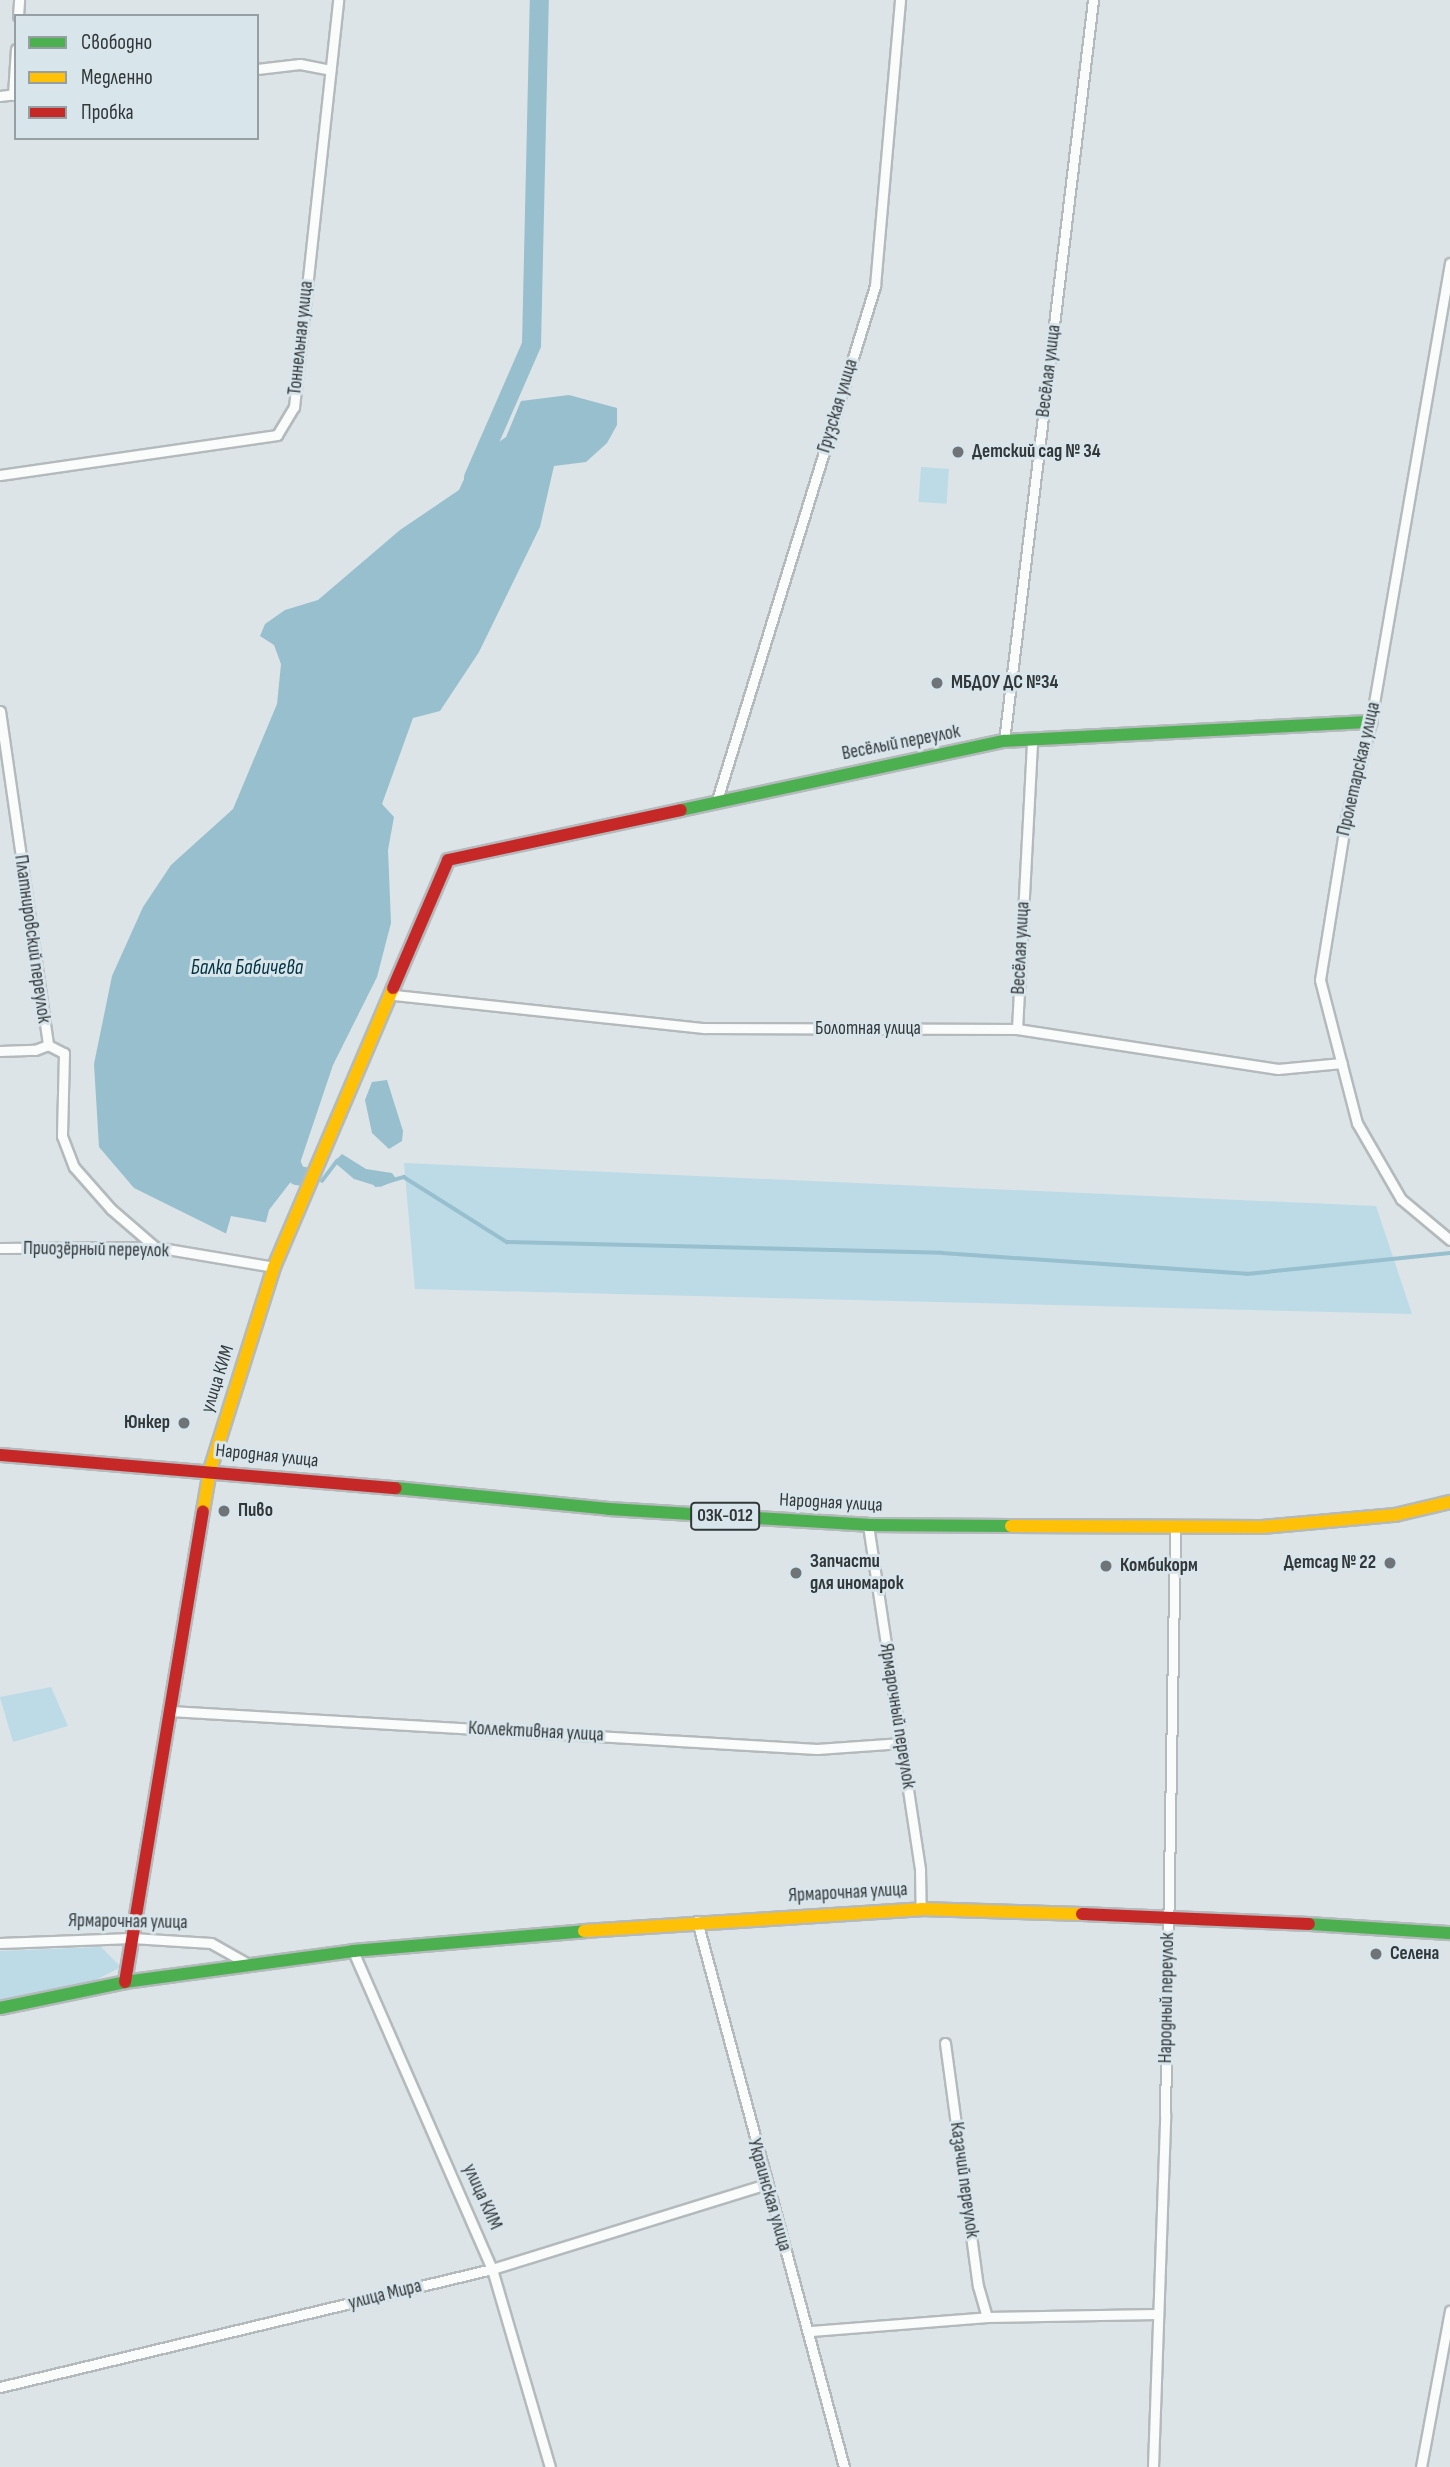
<!DOCTYPE html>
<meta charset="utf-8">
<style>
body{margin:0}
#map{position:relative;width:1450px;height:2467px;overflow:hidden;background:#dce4e7;font-family:"Sofia Sans Condensed",sans-serif}
div>[style]{position:absolute}
.green>*{inset:0;background:#bcdbe7;transform-origin:0 0}
.water>*{inset:0;background:#97bfce}
.pier>*{inset:0;background:#dce4e7}
.stream>*{height:3.5px;margin:-1.75px;padding:0 1.75px;transform-origin:1.75px;border-radius:1.75px;background:#97bfce}
.river>*{height:19px;margin:-9.5px;padding:0 9.5px;transform-origin:9.5px;border-radius:9.5px;background:#97bfce}
.roads{filter:drop-shadow(2px 0 #b4babc) drop-shadow(-2px 0 #b4babc) drop-shadow(0 2px #b4babc) drop-shadow(0 -2px #b4babc)}
.street>*{height:9px;margin:-4.5px;padding:0 4.5px;transform-origin:4.5px;border-radius:4.5px;background:#fafbfb}
.fast>*{height:12px;margin:-6px;padding:0 6px;transform-origin:6px;border-radius:6px;background:#4caf50}
.slow>*{height:12px;margin:-6px;padding:0 6px;transform-origin:6px;border-radius:6px;background:#ffc107}
.jam>*{height:12px;margin:-6px;padding:0 6px;transform-origin:6px;border-radius:6px;background:#c62828}
.dots>*{width:19px;height:19px;translate:-50% -50%;box-sizing:border-box;border:4px solid #d8e5eb;border-radius:50%}
span{translate:-50% -50%;white-space:nowrap;text-align:center;line-height:1.15;-webkit-text-stroke:6px #d8e5eb;paint-order:stroke}
.shield-label span{padding:2px 5px;background:#d8e5eb;border:2px solid;border-radius:5px;-webkit-text-stroke-width:0}
.shield-label{font-size:18px;color:#32383a;font-weight:700}
.street-label{font-size:19px;color:#32383a}
.poi-label{font-size:19px;color:#32383a;font-weight:700}
.left{translate:0 -50%;text-align:left}
.right{translate:-100% -50%;text-align:right}
.water-label{font-size:21px;color:#003341;font-style:italic}
.legend{position:absolute;left:14px;top:14px;width:245px;height:126px;box-sizing:border-box;background:#d8e5eb;border:2px solid #96a0a4;margin:0;padding:9px 12px;list-style:none;font-size:21px;color:#32383a}
.legend li{display:flex;align-items:center;gap:14px;height:35px}
.legend b{width:35px;border:2px solid #96a0a4}
</style>
<div id="map">
<div class="green">
<div style="left:921px;top:467px;width:28px;height:35px;rotate:4deg"></div>
<div style="clip-path:polygon(404px 1163px,1376px 1206px,1412px 1314px,415px 1289px)"></div>
<div style="clip-path:polygon(51px 1687px,68px 1726px,13px 1742px,0 1697px)"></div>
<div style="clip-path:polygon(101px 1947px,121px 1967px,86px 1985px,0 2002px,0 1951px)"></div>
</div>
<div class="water">
<div style="clip-path:polygon(569px 395px,617px 408px,617px 425px,607px 443px,586px 462px,554px 466px,540px 527px,479px 652px,440px 711px,413px 718px,382px 804px,394px 817px,388px 850px,391px 923px,377px 977px,333px 1065px,296px 1175px,269px 1210px,262px 1238px,250px 1227px,231px 1236px,134px 1188px,99px 1147px,94px 1064px,112px 976px,143px 907px,171px 865px,233px 809px,277px 704px,281px 664px,274px 645px,260px 636px,265px 624px,285px 610px,318px 600px,400px 530px,459px 490px,473px 460px,506px 437px,521px 401px)"></div>
<div style="clip-path:polygon(387px 1080px,403px 1131px,402px 1141px,389px 1149px,372px 1133px,365px 1100px,372px 1082px)"></div>
<div style="clip-path:polygon(342px 1154px,366px 1169px,392px 1173px,397px 1180px,380px 1187px,354px 1179px,334px 1162px)"></div>
</div>
<div class="pier">
<div style="clip-path:polygon(231px 1216px,269px 1223px,264px 1240px,256px 1242px,249px 1231px,232px 1240px,225px 1237px)"></div>
</div>
<div class="stream">
<div style="left:322px;top:1181px;width:25px;rotate:-53deg"></div>
<div style="left:376px;top:1185px;width:29px;rotate:-16deg"></div>
<div style="left:404px;top:1177px;width:122px;rotate:32.3deg"></div>
<div style="left:507px;top:1242px;width:435px;rotate:1.4deg"></div>
<div style="left:942px;top:1253px;width:306px;rotate:3.9deg"></div>
<div style="left:1247px;top:1274px;width:204px;rotate:-5.9deg"></div>
</div>
<div class="river">
<div style="left:473px;top:477px;width:145px;rotate:-66.4deg"></div>
<div style="left:531px;top:344px;width:344px;rotate:-88.7deg"></div>
<div style="left:285px;top:1151px;width:26px;rotate:65deg"></div>
<div style="left:296px;top:1175px;width:8px;rotate:7deg"></div>
</div>
<div class="roads">
<div class="street">
<div style="left:18px;top:16px;width:16px;rotate:-86deg"></div>
<div style="left:257px;top:69px;width:43px;rotate:-6.6deg"></div>
<div style="left:300px;top:64px;width:31px;rotate:11deg"></div>
<div style="left:13px;top:95px;width:46px;rotate:-86.3deg"></div>
<div style="left:0;top:96px;width:16px;rotate:-7deg"></div>
<div style="left:1450px;top:263px;width:466px;rotate:99.8deg"></div>
<div style="left:1371px;top:722px;width:100px;rotate:104.5deg"></div>
<div style="left:1346px;top:819px;width:163px;rotate:99.2deg"></div>
<div style="left:1320px;top:980px;width:148px;rotate:75.5deg"></div>
<div style="left:1357px;top:1123px;width:88px;rotate:59.9deg"></div>
<div style="left:1401px;top:1199px;width:64px;rotate:39.9deg"></div>
<div style="left:0;top:475px;width:280px;rotate:-8.2deg"></div>
<div style="left:277px;top:435px;width:33px;rotate:-59deg"></div>
<div style="left:294px;top:407px;width:409px;rotate:-83.8deg"></div>
<div style="left:0;top:711px;width:337px;rotate:81.8deg"></div>
<div style="left:48px;top:1045px;width:18px;rotate:27deg"></div>
<div style="left:64px;top:1053px;width:83px;rotate:91.4deg"></div>
<div style="left:62px;top:1136px;width:33px;rotate:69deg"></div>
<div style="left:74px;top:1167px;width:56px;rotate:48.6deg"></div>
<div style="left:111px;top:1209px;width:58px;rotate:40.8deg"></div>
<div style="left:1004px;top:741px;width:746px;rotate:-83.15deg"></div>
<div style="left:717px;top:800px;width:538px;rotate:-72.91deg"></div>
<div style="left:875px;top:286px;width:287px;rotate:-85deg"></div>
<div style="left:394px;top:995px;width:312px;rotate:6.1deg"></div>
<div style="left:704px;top:1028px;width:313px;rotate:0.2deg"></div>
<div style="left:1017px;top:1029px;width:264px;rotate:8.7deg"></div>
<div style="left:1278px;top:1069px;width:64px;rotate:-5.4deg"></div>
<div style="left:1017px;top:1029px;width:289px;rotate:-87deg"></div>
<div style="left:0;top:1051px;width:35px;rotate:-2deg"></div>
<div style="left:35px;top:1050px;width:14px;rotate:-21deg"></div>
<div style="left:0;top:1248px;width:155px;rotate:-0.4deg"></div>
<div style="left:155px;top:1247px;width:121px;rotate:9.5deg"></div>
<div style="left:868px;top:1525px;width:349px;rotate:81.4deg"></div>
<div style="left:920px;top:1870px;width:39px;rotate:89deg"></div>
<div style="left:170px;top:1711px;width:648px;rotate:3.36deg"></div>
<div style="left:817px;top:1749px;width:85px;rotate:-4deg"></div>
<div style="left:697px;top:1921px;width:565px;rotate:74.93deg"></div>
<div style="left:0;top:1943px;width:132px;rotate:-2.2deg"></div>
<div style="left:132px;top:1938px;width:79px;rotate:3.6deg"></div>
<div style="left:211px;top:1943px;width:45px;rotate:29.4deg"></div>
<div style="left:353px;top:1951px;width:347px;rotate:66.4deg"></div>
<div style="left:492px;top:2269px;width:206px;rotate:73.7deg"></div>
<div style="left:945px;top:2043px;width:245px;rotate:82.3deg"></div>
<div style="left:978px;top:2286px;width:32px;rotate:74deg"></div>
<div style="left:811px;top:2331px;width:177px;rotate:-4.5deg"></div>
<div style="left:987px;top:2317px;width:170px;rotate:-1deg"></div>
<div style="left:0;top:2387px;width:506px;rotate:-13.49deg"></div>
<div style="left:492px;top:2269px;width:285px;rotate:-17.2deg"></div>
<div style="left:1153px;top:2467px;width:352px;rotate:-88deg"></div>
<div style="left:1165px;top:2115px;width:586px;rotate:-89.02deg"></div>
<div style="left:1421px;top:2467px;width:159px;rotate:-79.5deg"></div>
</div>
<div class="fast">
<div style="left:681px;top:810px;width:330px;rotate:-12.1deg"></div>
<div style="left:1004px;top:741px;width:367px;rotate:-3deg"></div>
<div style="left:396px;top:1488px;width:214px;rotate:5.6deg"></div>
<div style="left:609px;top:1509px;width:259px;rotate:3.5deg"></div>
<div style="left:868px;top:1525px;width:143px;rotate:0.4deg"></div>
<div style="left:1309px;top:1924px;width:141px;rotate:3.7deg"></div>
<div style="left:0;top:2008px;width:128px;rotate:-11.7deg"></div>
<div style="left:125px;top:1982px;width:230px;rotate:-7.7deg"></div>
<div style="left:353px;top:1951px;width:232px;rotate:-4.9deg"></div>
</div>
<div class="slow">
<div style="left:203px;top:1511px;width:42px;rotate:-80.3deg"></div>
<div style="left:210px;top:1470px;width:213px;rotate:-72.5deg"></div>
<div style="left:274px;top:1267px;width:303px;rotate:-66.9deg"></div>
<div style="left:1011px;top:1526px;width:251px;rotate:0.2deg"></div>
<div style="left:1262px;top:1527px;width:134px;rotate:-5.2deg"></div>
<div style="left:1395px;top:1515px;width:57px;rotate:-13.3deg"></div>
<div style="left:584px;top:1931px;width:338px;rotate:-3.7deg"></div>
<div style="left:921px;top:1909px;width:161px;rotate:1.8deg"></div>
</div>
<div class="jam">
<div style="left:393px;top:988px;width:139px;rotate:-66.7deg"></div>
<div style="left:448px;top:860px;width:238px;rotate:-12.1deg"></div>
<div style="left:0;top:1455px;width:397px;rotate:4.8deg"></div>
<div style="left:1082px;top:1914px;width:227px;rotate:2.5deg"></div>
<div style="left:125px;top:1982px;width:477px;rotate:-80.6deg"></div>
</div>
</div>
<div class="dots">
<div style="left:958px;top:452px;background:#6e7477"></div>
<div style="left:937px;top:683px;background:#6e7477"></div>
<div style="left:184px;top:1423px;background:#6e7477"></div>
<div style="left:224px;top:1511px;background:#6e7477"></div>
<div style="left:1390px;top:1563px;background:#6e7477"></div>
<div style="left:1106px;top:1566px;background:#6e7477"></div>
<div style="left:796px;top:1573px;background:#6e7477"></div>
<div style="left:1376px;top:1954px;background:#6e7477"></div>
</div>
<div class="shield-label">
<span style="left:725px;top:1516px">03К-012</span>
</div>
<div class="street-label">
<span style="left:301px;top:338px;rotate:-84deg">Тоннельная улица</span>
<span style="left:1049px;top:371px;rotate:-83deg">Весёлая улица</span>
<span style="left:838px;top:406px;rotate:-73deg">Грузская улица</span>
<span style="left:901px;top:743px;rotate:-11deg">Весёлый переулок</span>
<span style="left:1359px;top:769px;rotate:-77deg">Пролетарская улица</span>
<span style="left:32px;top:939px;rotate:82deg">Платнировский переулок</span>
<span style="left:1021px;top:948px;rotate:-87deg">Весёлая улица</span>
<span style="left:868px;top:1029px">Болотная улица</span>
<span style="left:96px;top:1250px;rotate:1deg">Приозёрный переулок</span>
<span style="left:218px;top:1379px;rotate:-72deg">улица КИМ</span>
<span style="left:267px;top:1456px;rotate:6deg">Народная улица</span>
<span style="left:831px;top:1503px;rotate:3deg">Народная улица</span>
<span style="left:897px;top:1716px;rotate:81deg">Ярмарочный переулок</span>
<span style="left:536px;top:1732px;rotate:3deg">Коллективная улица</span>
<span style="left:848px;top:1893px;rotate:-3deg">Ярмарочная улица</span>
<span style="left:128px;top:1922px;rotate:1deg">Ярмарочная улица</span>
<span style="left:1167px;top:1998px;rotate:-89deg">Народный переулок</span>
<span style="left:964px;top:2180px;rotate:82deg">Казачий переулок</span>
<span style="left:769px;top:2195px;rotate:74deg">Украинская улица</span>
<span style="left:482px;top:2197px;rotate:66deg">улица КИМ</span>
<span style="left:385px;top:2295px;rotate:-14deg">улица Мира</span>
</div>
<div class="poi-label">
<span class="left" style="left:972px;top:452px">Детский сад № 34</span>
<span class="left" style="left:951px;top:683px">МБДОУ ДС №34</span>
<span class="right" style="left:170px;top:1423px">Юнкер</span>
<span class="left" style="left:238px;top:1511px">Пиво</span>
<span class="left" style="left:810px;top:1573px">Запчасти<br>для иномарок</span>
<span class="right" style="left:1376px;top:1563px">Детсад № 22</span>
<span class="left" style="left:1120px;top:1566px">Комбикорм</span>
<span class="left" style="left:1390px;top:1954px">Селена</span>
</div>
<div class="water-label">
<span style="left:247px;top:968px">Балка Бабичева</span>
</div>
<ul class="legend">
<li><b style="height:9px;background:#4caf50"></b>Свободно</li>
<li><b style="height:9px;background:#ffc107"></b>Медленно</li>
<li><b style="height:9px;background:#c62828"></b>Пробка</li>
</ul>
</div>
